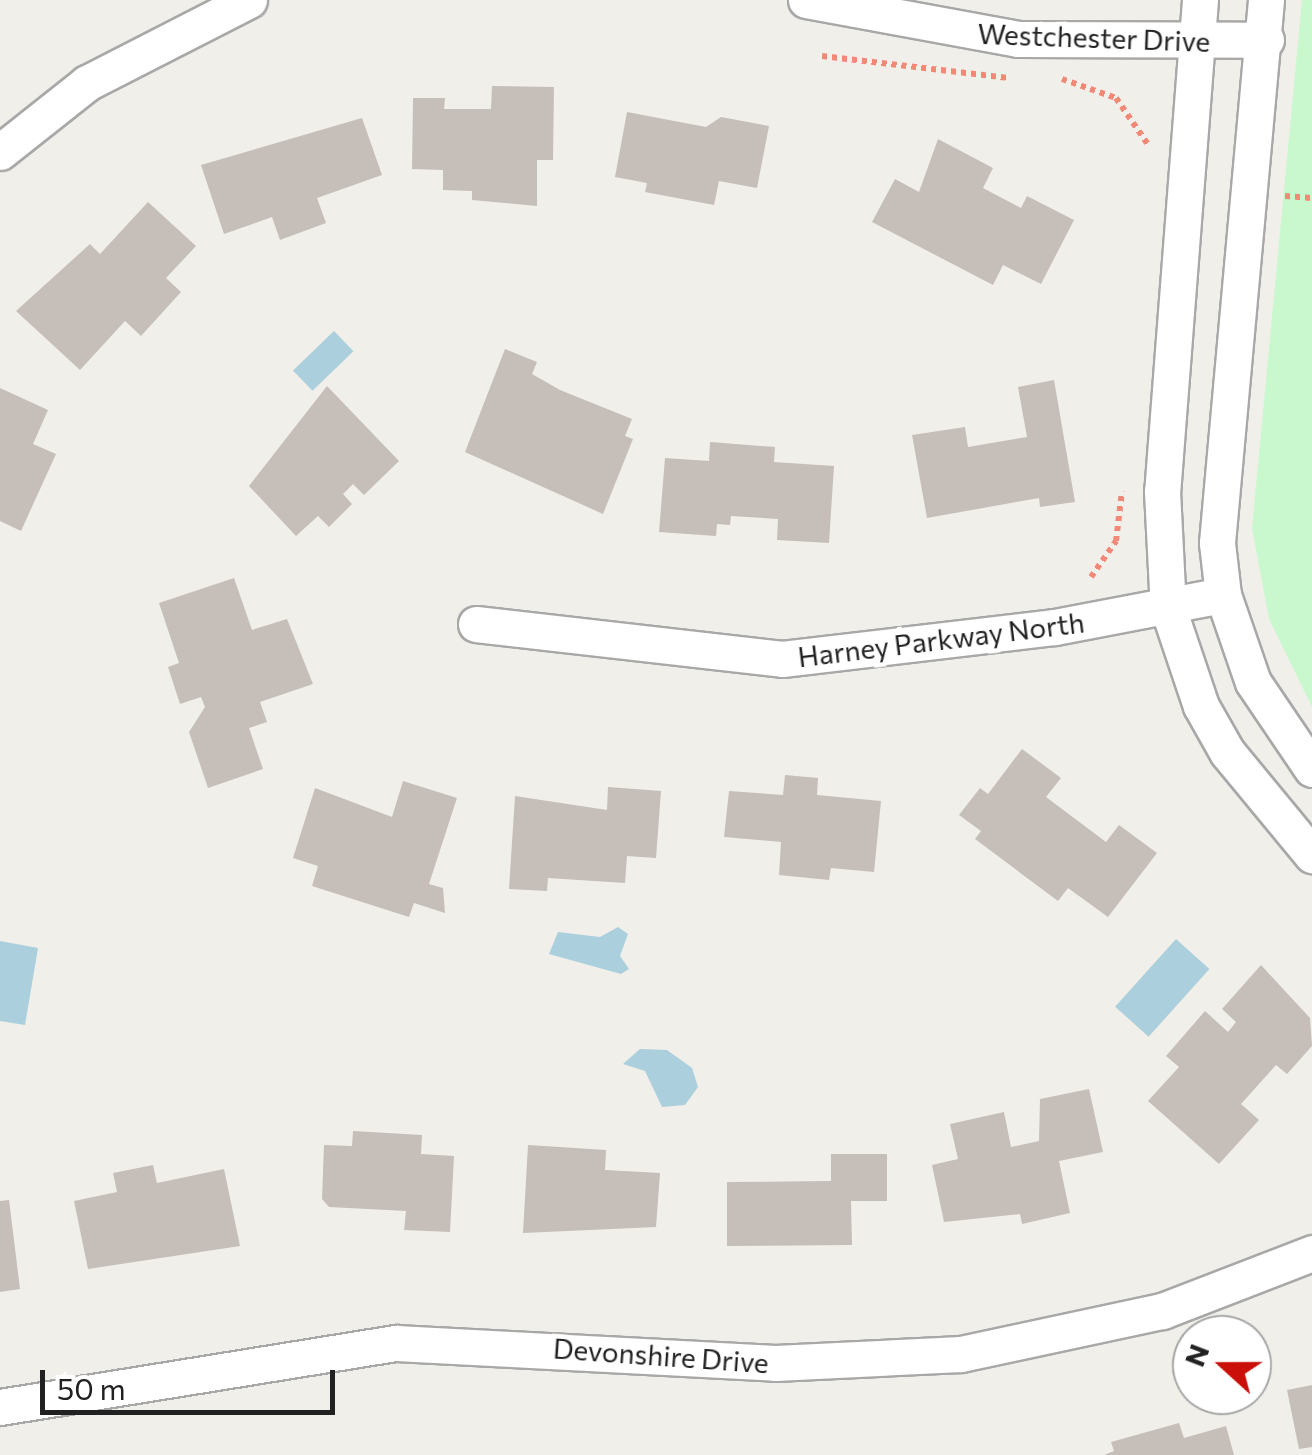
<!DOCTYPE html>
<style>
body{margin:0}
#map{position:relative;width:1312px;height:1455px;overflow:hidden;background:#f1efe9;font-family:Commissioner,sans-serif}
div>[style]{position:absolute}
.park>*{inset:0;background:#c9f8ce}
.water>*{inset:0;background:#abcfdc;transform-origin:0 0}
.building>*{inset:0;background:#c6beb8}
.path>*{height:6px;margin-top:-3px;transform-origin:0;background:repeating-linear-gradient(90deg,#f48877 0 5px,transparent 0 10px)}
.roads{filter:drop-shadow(2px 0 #a8a8a8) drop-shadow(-2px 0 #a8a8a8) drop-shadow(0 2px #a8a8a8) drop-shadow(0 -2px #a8a8a8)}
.minor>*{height:35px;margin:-17.5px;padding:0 17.5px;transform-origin:17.5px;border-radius:17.5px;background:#fff}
span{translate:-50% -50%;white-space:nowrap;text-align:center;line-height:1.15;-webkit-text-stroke:9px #fff;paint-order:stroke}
.street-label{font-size:28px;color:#212121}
.north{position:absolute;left:1172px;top:1315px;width:100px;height:100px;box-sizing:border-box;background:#fff;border:2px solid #a6a6a6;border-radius:50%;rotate:291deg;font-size:28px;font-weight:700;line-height:40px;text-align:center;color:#212121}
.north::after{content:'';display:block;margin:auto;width:35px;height:45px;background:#ca1009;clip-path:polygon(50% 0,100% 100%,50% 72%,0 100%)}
.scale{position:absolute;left:40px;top:1370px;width:295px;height:45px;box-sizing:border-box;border:5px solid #212121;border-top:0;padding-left:12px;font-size:30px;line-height:35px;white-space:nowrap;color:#212121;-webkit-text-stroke:8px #fff;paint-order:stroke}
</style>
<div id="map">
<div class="park">
<div style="clip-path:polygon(1302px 0,1312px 0,1312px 707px,1269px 619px,1252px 528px)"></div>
</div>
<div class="water">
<div style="left:334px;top:331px;width:28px;height:57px;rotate:46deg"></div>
<div style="clip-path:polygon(618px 927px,628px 934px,620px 956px,629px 969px,621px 974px,549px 954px,558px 932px,600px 937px)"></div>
<div style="left:1176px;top:939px;width:45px;height:91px;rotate:42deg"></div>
<div style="clip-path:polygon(0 941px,38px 948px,25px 1025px,0 1021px)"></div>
<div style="clip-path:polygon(640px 1049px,667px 1050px,692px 1068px,698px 1087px,685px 1105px,662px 1107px,645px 1071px,623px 1064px)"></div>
</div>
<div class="building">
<div style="clip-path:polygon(492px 86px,554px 87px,553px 160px,537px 160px,537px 206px,472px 200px,472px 191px,443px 190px,443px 170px,412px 169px,413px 98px,445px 98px,444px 109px,491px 109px)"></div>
<div style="clip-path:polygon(627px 112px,706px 127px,721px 117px,769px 126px,757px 188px,719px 181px,714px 205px,645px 192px,647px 183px,615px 177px)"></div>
<div style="clip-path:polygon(362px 118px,382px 175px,317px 198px,326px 223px,280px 240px,272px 217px,224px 234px,201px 165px)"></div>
<div style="clip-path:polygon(938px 139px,993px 168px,983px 188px,1021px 208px,1027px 196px,1074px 220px,1041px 284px,1003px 265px,993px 285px,872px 222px,895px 179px,919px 192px)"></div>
<div style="clip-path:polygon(148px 202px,196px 246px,166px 278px,181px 292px,141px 336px,125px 321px,80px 370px,16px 311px,90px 244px,100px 254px)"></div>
<div style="clip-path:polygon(505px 349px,537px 362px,532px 374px,560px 390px,632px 419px,625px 436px,633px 439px,603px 514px,465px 452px)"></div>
<div style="clip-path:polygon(1054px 380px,1075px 502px,1040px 507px,1039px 498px,927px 518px,912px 435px,965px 427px,968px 447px,1027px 437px,1018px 387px)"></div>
<div style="clip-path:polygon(327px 386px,399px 461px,364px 495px,353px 484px,343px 494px,352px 504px,329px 527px,318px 516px,296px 536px,249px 486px)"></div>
<div style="clip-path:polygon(0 388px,48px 410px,33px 444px,56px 454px,21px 531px,0 521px)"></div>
<div style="clip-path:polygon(710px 442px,775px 447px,774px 462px,834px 466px,829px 543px,777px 540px,778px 519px,731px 516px,730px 525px,717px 524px,716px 536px,659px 532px,665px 458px,709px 461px)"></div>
<div style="clip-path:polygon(234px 578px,252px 630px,287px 619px,313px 684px,260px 702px,267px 722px,249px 728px,263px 769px,208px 788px,189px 732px,205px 707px,201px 697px,180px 704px,168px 667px,179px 663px,159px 603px)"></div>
<div style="clip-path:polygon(1022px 749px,1061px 778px,1046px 797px,1106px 842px,1119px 825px,1157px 853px,1108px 917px,1068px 888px,1058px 901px,975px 839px,981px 831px,959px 815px,980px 788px,988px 794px)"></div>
<div style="clip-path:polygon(785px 775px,818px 778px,817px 795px,881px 801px,874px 872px,831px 868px,829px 880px,779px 875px,781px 842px,724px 837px,729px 791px,783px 795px)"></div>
<div style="clip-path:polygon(403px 781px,457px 798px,429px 884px,443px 888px,445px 913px,414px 903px,409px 917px,312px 886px,318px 866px,293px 858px,315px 788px,392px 817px)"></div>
<div style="clip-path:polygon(608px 787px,661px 791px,656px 858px,627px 856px,625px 883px,548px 878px,547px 891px,509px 889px,515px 796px,607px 810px)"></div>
<div style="clip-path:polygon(1261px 965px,1310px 1018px,1312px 1046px,1287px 1074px,1276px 1065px,1241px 1104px,1259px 1120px,1219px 1164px,1148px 1101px,1179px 1067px,1166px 1056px,1205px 1011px,1228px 1032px,1236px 1022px,1222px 1009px)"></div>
<div style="clip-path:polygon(1089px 1089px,1103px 1152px,1059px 1161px,1070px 1213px,1022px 1224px,1020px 1214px,944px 1222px,932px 1165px,958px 1159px,950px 1124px,1004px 1112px,1011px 1147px,1039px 1141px,1040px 1099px)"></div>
<div style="clip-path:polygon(353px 1131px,422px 1135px,421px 1154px,454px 1156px,450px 1232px,404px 1230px,406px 1211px,329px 1207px,322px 1199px,324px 1145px,352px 1146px)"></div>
<div style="clip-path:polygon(528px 1145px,606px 1150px,605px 1170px,660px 1173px,656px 1227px,523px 1233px)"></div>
<div style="clip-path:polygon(831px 1154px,887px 1154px,887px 1201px,851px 1201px,852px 1245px,727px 1246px,727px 1182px,831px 1181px)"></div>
<div style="clip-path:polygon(153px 1165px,157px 1183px,224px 1169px,240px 1246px,88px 1269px,74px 1201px,117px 1192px,113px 1173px)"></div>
<div style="clip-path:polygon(9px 1200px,20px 1289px,0 1292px,0 1201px)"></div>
<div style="clip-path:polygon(1312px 1385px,1312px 1447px,1299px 1449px,1287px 1390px)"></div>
<div style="clip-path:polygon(1179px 1423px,1184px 1438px,1226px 1426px,1234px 1455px,1104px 1455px,1114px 1451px,1111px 1442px)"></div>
</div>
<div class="path">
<div style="left:822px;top:56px;width:188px;rotate:6.7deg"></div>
<div style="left:1062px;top:79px;width:57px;rotate:19.4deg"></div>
<div style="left:1116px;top:98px;width:58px;rotate:55.5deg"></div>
<div style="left:1285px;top:196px;width:27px;rotate:4deg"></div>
<div style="left:1091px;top:577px;width:44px;rotate:-55.2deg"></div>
<div style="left:1116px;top:541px;width:50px;rotate:-83.2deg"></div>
</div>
<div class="roads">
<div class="minor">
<div style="left:806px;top:0;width:216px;rotate:10.4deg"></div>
<div style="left:1018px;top:39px;width:248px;rotate:0.2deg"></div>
<div style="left:1200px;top:0;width:492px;rotate:94.4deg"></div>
<div style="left:1162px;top:491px;width:117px;rotate:87.1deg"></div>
<div style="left:1168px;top:608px;width:103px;rotate:71.4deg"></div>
<div style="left:1201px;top:706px;width:53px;rotate:60.5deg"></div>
<div style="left:1227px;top:752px;width:134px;rotate:50.5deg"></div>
<div style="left:1266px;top:0;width:545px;rotate:95.16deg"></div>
<div style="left:1217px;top:543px;width:52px;rotate:83.4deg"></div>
<div style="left:1223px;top:595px;width:92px;rotate:71deg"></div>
<div style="left:1253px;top:682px;width:105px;rotate:55.9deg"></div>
<div style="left:0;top:152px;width:111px;rotate:-38.4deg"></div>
<div style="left:87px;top:83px;width:182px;rotate:-27.1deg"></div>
<div style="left:476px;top:624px;width:308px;rotate:6.5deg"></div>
<div style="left:782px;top:659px;width:275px;rotate:-6.7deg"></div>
<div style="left:1055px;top:627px;width:171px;rotate:-10.8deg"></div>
<div style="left:0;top:1407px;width:401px;rotate:-9.2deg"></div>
<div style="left:396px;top:1343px;width:380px;rotate:3deg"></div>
<div style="left:775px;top:1363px;width:186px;rotate:-2.8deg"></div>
<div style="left:961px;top:1354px;width:206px;rotate:-12.1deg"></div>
<div style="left:1162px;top:1311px;width:161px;rotate:-21.1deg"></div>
</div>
</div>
<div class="street-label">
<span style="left:1094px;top:37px;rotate:2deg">Westchester Drive</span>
<span style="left:941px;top:639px;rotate:-7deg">Harney Parkway North</span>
<span style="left:661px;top:1355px;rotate:4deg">Devonshire Drive</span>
</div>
<div class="north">N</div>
<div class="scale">50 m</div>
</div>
